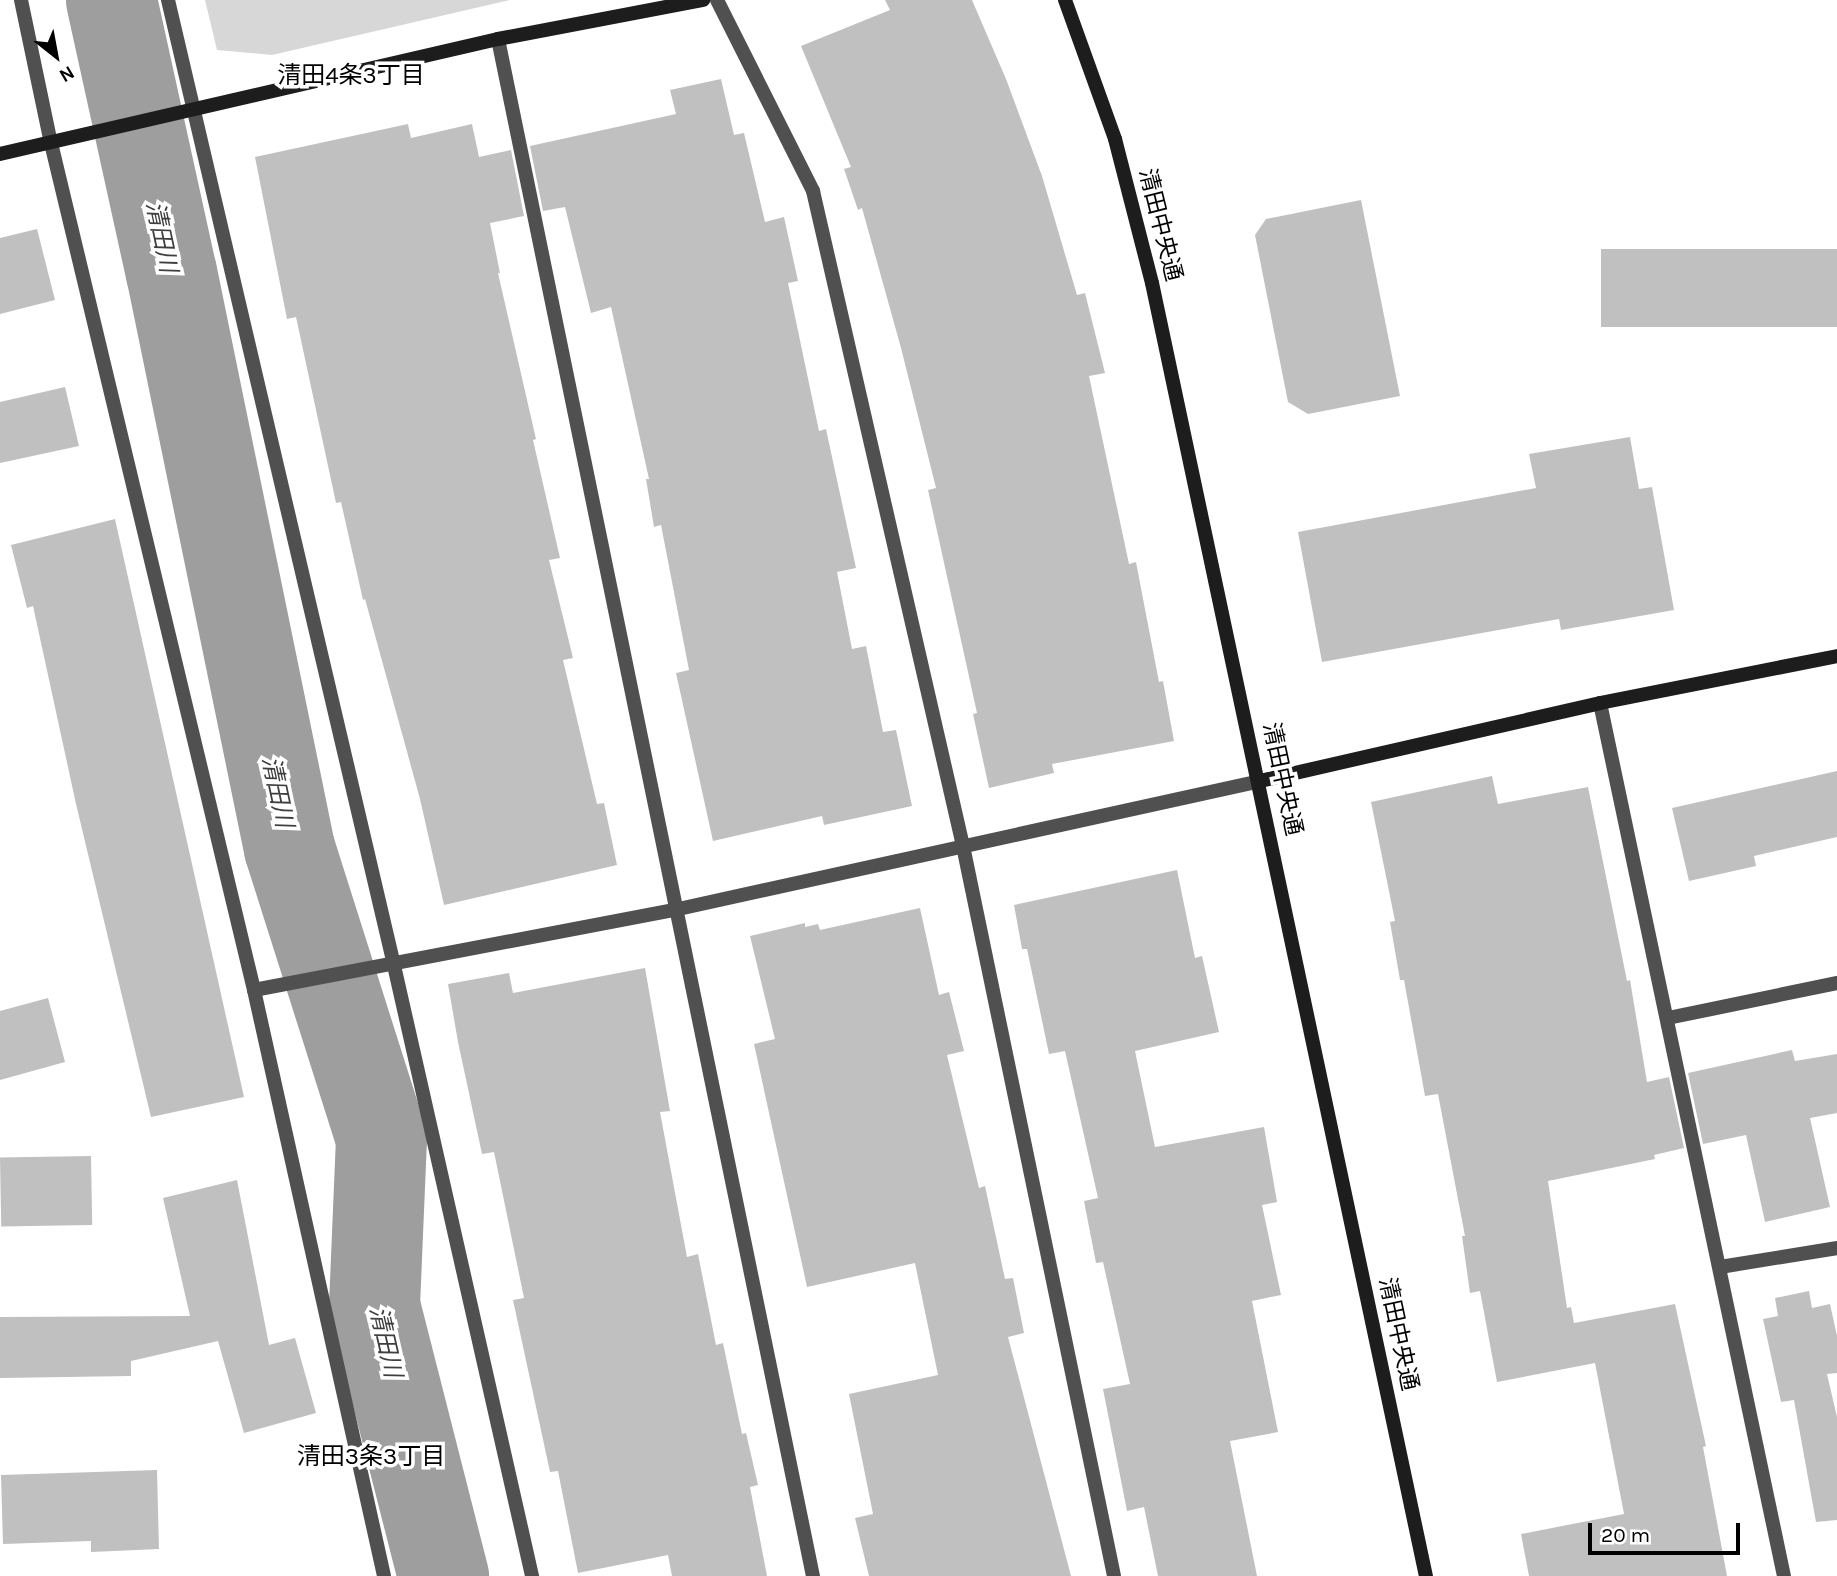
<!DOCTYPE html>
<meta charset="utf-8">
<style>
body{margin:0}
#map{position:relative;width:1837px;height:1576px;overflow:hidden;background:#fff;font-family:Karla,"Noto Sans JP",sans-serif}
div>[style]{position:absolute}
.green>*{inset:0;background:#d7d7d7}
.river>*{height:91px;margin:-45.5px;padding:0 45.5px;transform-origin:45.5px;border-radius:45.5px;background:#9e9e9e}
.building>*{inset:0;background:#c0c0c0;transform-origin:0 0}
.street>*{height:14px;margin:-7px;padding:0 7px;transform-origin:7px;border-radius:7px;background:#505050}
.secondary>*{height:14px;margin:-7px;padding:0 7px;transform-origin:7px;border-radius:7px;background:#1d1d1d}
span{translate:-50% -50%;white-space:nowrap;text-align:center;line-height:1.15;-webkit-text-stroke:7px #fff;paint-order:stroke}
.street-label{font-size:23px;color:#000}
.neighbourhood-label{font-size:24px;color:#000}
.water-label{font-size:24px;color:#3f3f3f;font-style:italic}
.north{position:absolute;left:21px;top:21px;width:70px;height:70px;-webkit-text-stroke:5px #fff;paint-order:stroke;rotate:149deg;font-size:19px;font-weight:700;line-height:28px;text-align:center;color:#000}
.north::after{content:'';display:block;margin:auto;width:24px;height:32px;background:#000;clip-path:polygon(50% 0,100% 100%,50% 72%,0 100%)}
.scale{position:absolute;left:1588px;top:1523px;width:152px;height:32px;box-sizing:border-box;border:4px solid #000;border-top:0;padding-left:9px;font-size:21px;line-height:24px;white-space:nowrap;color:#000;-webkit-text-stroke:5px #fff;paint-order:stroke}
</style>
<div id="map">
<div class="green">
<div style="clip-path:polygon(205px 0,510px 0,272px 55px,217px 50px)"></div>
</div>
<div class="river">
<div style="left:111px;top:0;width:279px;rotate:77.6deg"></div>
<div style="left:171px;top:272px;width:588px;rotate:78.42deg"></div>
<div style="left:289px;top:848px;width:304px;rotate:72.4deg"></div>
<div style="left:381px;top:1138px;width:167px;rotate:92.4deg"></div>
<div style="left:374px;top:1305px;width:280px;rotate:75.7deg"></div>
</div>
<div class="building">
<div style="clip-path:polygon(885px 0,972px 0,1006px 79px,1042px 176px,1077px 295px,1085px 293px,1105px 373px,1089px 376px,1129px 564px,1136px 562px,1159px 682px,1163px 681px,1174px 741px,1052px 764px,1054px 773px,989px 788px,973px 714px,977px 713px,928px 490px,936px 488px,901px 348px,862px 208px,858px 210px,844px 169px,851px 167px,801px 46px,890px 10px)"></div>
<div style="clip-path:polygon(721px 79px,734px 135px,744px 133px,765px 222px,784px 217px,798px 281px,788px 283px,819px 431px,826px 429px,856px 568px,837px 572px,852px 649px,866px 646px,883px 732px,896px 730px,912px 806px,824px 825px,822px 816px,713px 841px,676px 673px,689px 670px,661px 525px,654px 527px,646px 479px,649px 479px,611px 307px,591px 313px,565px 207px,543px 211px,530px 146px,676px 114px,670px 90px)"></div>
<div style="clip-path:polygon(408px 124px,411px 138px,472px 124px,479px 157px,511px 150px,524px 216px,490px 223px,500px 273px,498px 273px,536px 439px,533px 440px,560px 558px,549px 560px,573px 658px,563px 660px,597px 804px,604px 803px,617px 865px,444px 905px,420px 799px,365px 599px,363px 600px,341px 502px,336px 503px,296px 317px,287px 319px,255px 157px)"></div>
<div style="clip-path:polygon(1361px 200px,1400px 396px,1308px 414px,1288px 402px,1255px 235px,1266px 219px)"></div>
<div style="clip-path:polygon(37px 229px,55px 300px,0 314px,0 238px)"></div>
<div style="left:1601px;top:249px;width:236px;height:78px"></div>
<div style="clip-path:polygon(65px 387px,79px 446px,0 463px,0 402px)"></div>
<div style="clip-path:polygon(1630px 437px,1639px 489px,1652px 487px,1674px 610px,1561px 630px,1559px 619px,1322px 662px,1298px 532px,1536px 488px,1529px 454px)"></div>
<div style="clip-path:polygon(115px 519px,244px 1097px,151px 1117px,76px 804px,33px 606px,27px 608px,11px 545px)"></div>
<div style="clip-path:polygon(1837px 771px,1837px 837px,1754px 856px,1756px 866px,1689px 881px,1672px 808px)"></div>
<div style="clip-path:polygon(1492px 776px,1498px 804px,1588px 787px,1627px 981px,1630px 980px,1647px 1082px,1669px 1077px,1684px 1148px,1654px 1155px,1655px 1159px,1548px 1181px,1567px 1308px,1571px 1307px,1574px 1323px,1675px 1304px,1706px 1446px,1703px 1447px,1727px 1576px,1529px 1576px,1521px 1534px,1624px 1514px,1595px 1363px,1497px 1382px,1480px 1291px,1470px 1293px,1462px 1236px,1465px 1236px,1438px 1094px,1425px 1096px,1404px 980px,1400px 980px,1390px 922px,1395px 921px,1371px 802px)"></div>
<div style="clip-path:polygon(1177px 870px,1195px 958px,1202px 956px,1219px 1032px,1135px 1051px,1155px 1147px,1264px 1127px,1277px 1202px,1262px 1205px,1281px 1295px,1252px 1301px,1278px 1432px,1230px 1441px,1257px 1576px,1158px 1576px,1144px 1507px,1127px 1511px,1103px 1389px,1130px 1384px,1103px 1262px,1096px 1263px,1084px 1201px,1098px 1198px,1065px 1051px,1049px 1054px,1027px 949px,1022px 949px,1014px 905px)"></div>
<div style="clip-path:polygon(920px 908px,939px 995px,949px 992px,964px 1051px,947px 1055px,979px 1188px,985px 1186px,1005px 1279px,1013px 1278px,1024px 1333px,1008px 1337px,1071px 1576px,869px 1576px,855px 1518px,873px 1514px,849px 1394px,938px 1375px,915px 1263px,807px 1287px,754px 1044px,775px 1039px,750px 936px,805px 923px,805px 927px,818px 924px,820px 930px)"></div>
<div style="clip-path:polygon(645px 968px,670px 1111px,660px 1112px,687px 1257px,698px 1254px,716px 1345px,723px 1343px,742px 1434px,746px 1433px,758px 1485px,750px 1487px,767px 1576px,672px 1576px,668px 1555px,578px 1573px,558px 1471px,550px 1472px,513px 1300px,524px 1298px,494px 1152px,482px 1154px,458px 1042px,448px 984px,509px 973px,513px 993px)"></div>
<div style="clip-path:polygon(48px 998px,65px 1062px,0 1080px,0 1011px)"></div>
<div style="clip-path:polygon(1792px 1050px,1795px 1061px,1837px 1054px,1837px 1113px,1810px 1118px,1830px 1207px,1765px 1222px,1746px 1135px,1703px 1144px,1688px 1073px)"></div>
<div style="left:91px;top:1156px;width:69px;height:91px;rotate:89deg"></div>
<div style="clip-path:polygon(237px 1180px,269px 1345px,295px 1338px,316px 1413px,244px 1433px,218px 1341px,131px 1361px,131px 1376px,0 1378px,0 1317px,190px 1316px,163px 1198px)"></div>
<div style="clip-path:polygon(1809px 1291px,1812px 1308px,1830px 1304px,1837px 1336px,1837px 1373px,1827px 1374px,1837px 1417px,1837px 1520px,1816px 1522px,1794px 1400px,1781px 1402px,1763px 1319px,1778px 1316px,1775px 1298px)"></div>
<div style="clip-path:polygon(157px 1470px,159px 1549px,91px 1552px,91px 1541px,3px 1544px,1px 1475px)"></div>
</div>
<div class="street">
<div style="left:21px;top:0;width:146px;rotate:78.2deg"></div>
<div style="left:51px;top:143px;width:871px;rotate:76.52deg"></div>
<div style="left:254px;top:990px;width:600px;rotate:77.49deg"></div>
<div style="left:168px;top:0;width:987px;rotate:76.82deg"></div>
<div style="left:393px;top:961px;width:631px;rotate:77.26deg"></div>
<div style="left:717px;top:0;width:214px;rotate:63.3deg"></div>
<div style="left:813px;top:191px;width:672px;rotate:77.1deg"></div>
<div style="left:963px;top:846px;width:745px;rotate:78.31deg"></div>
<div style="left:498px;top:39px;width:1569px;rotate:78.42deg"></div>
<div style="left:1600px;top:703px;width:892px;rotate:78.1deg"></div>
<div style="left:254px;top:990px;width:428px;rotate:-10.8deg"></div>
<div style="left:674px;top:910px;width:600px;rotate:-12.41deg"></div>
<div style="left:1668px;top:1018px;width:173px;rotate:-11.7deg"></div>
<div style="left:1720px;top:1267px;width:119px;rotate:-9.2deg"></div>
</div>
<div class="secondary">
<div style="left:1065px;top:0;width:148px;rotate:70.2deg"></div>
<div style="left:1115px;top:139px;width:149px;rotate:75.6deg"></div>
<div style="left:1152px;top:283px;width:1322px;rotate:78.04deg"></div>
<div style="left:0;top:154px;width:511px;rotate:-13deg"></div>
<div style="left:498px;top:39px;width:209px;rotate:-10.8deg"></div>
<div style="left:1260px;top:781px;width:349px;rotate:-12.9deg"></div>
<div style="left:1600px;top:703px;width:242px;rotate:-11.2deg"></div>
</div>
<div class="street-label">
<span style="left:1160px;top:225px;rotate:76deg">清田中央通</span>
<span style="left:1282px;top:779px;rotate:78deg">清田中央通</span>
<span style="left:1398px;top:1334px;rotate:78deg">清田中央通</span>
</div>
<div class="neighbourhood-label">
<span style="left:351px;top:76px">清田4条3丁目</span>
<span style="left:371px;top:1457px">清田3条3丁目</span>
</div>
<div class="water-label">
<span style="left:161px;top:237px;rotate:78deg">清田川</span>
<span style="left:277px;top:792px;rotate:78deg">清田川</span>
<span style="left:385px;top:1342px;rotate:77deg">清田川</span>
</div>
<div class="north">N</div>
<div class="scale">20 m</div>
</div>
